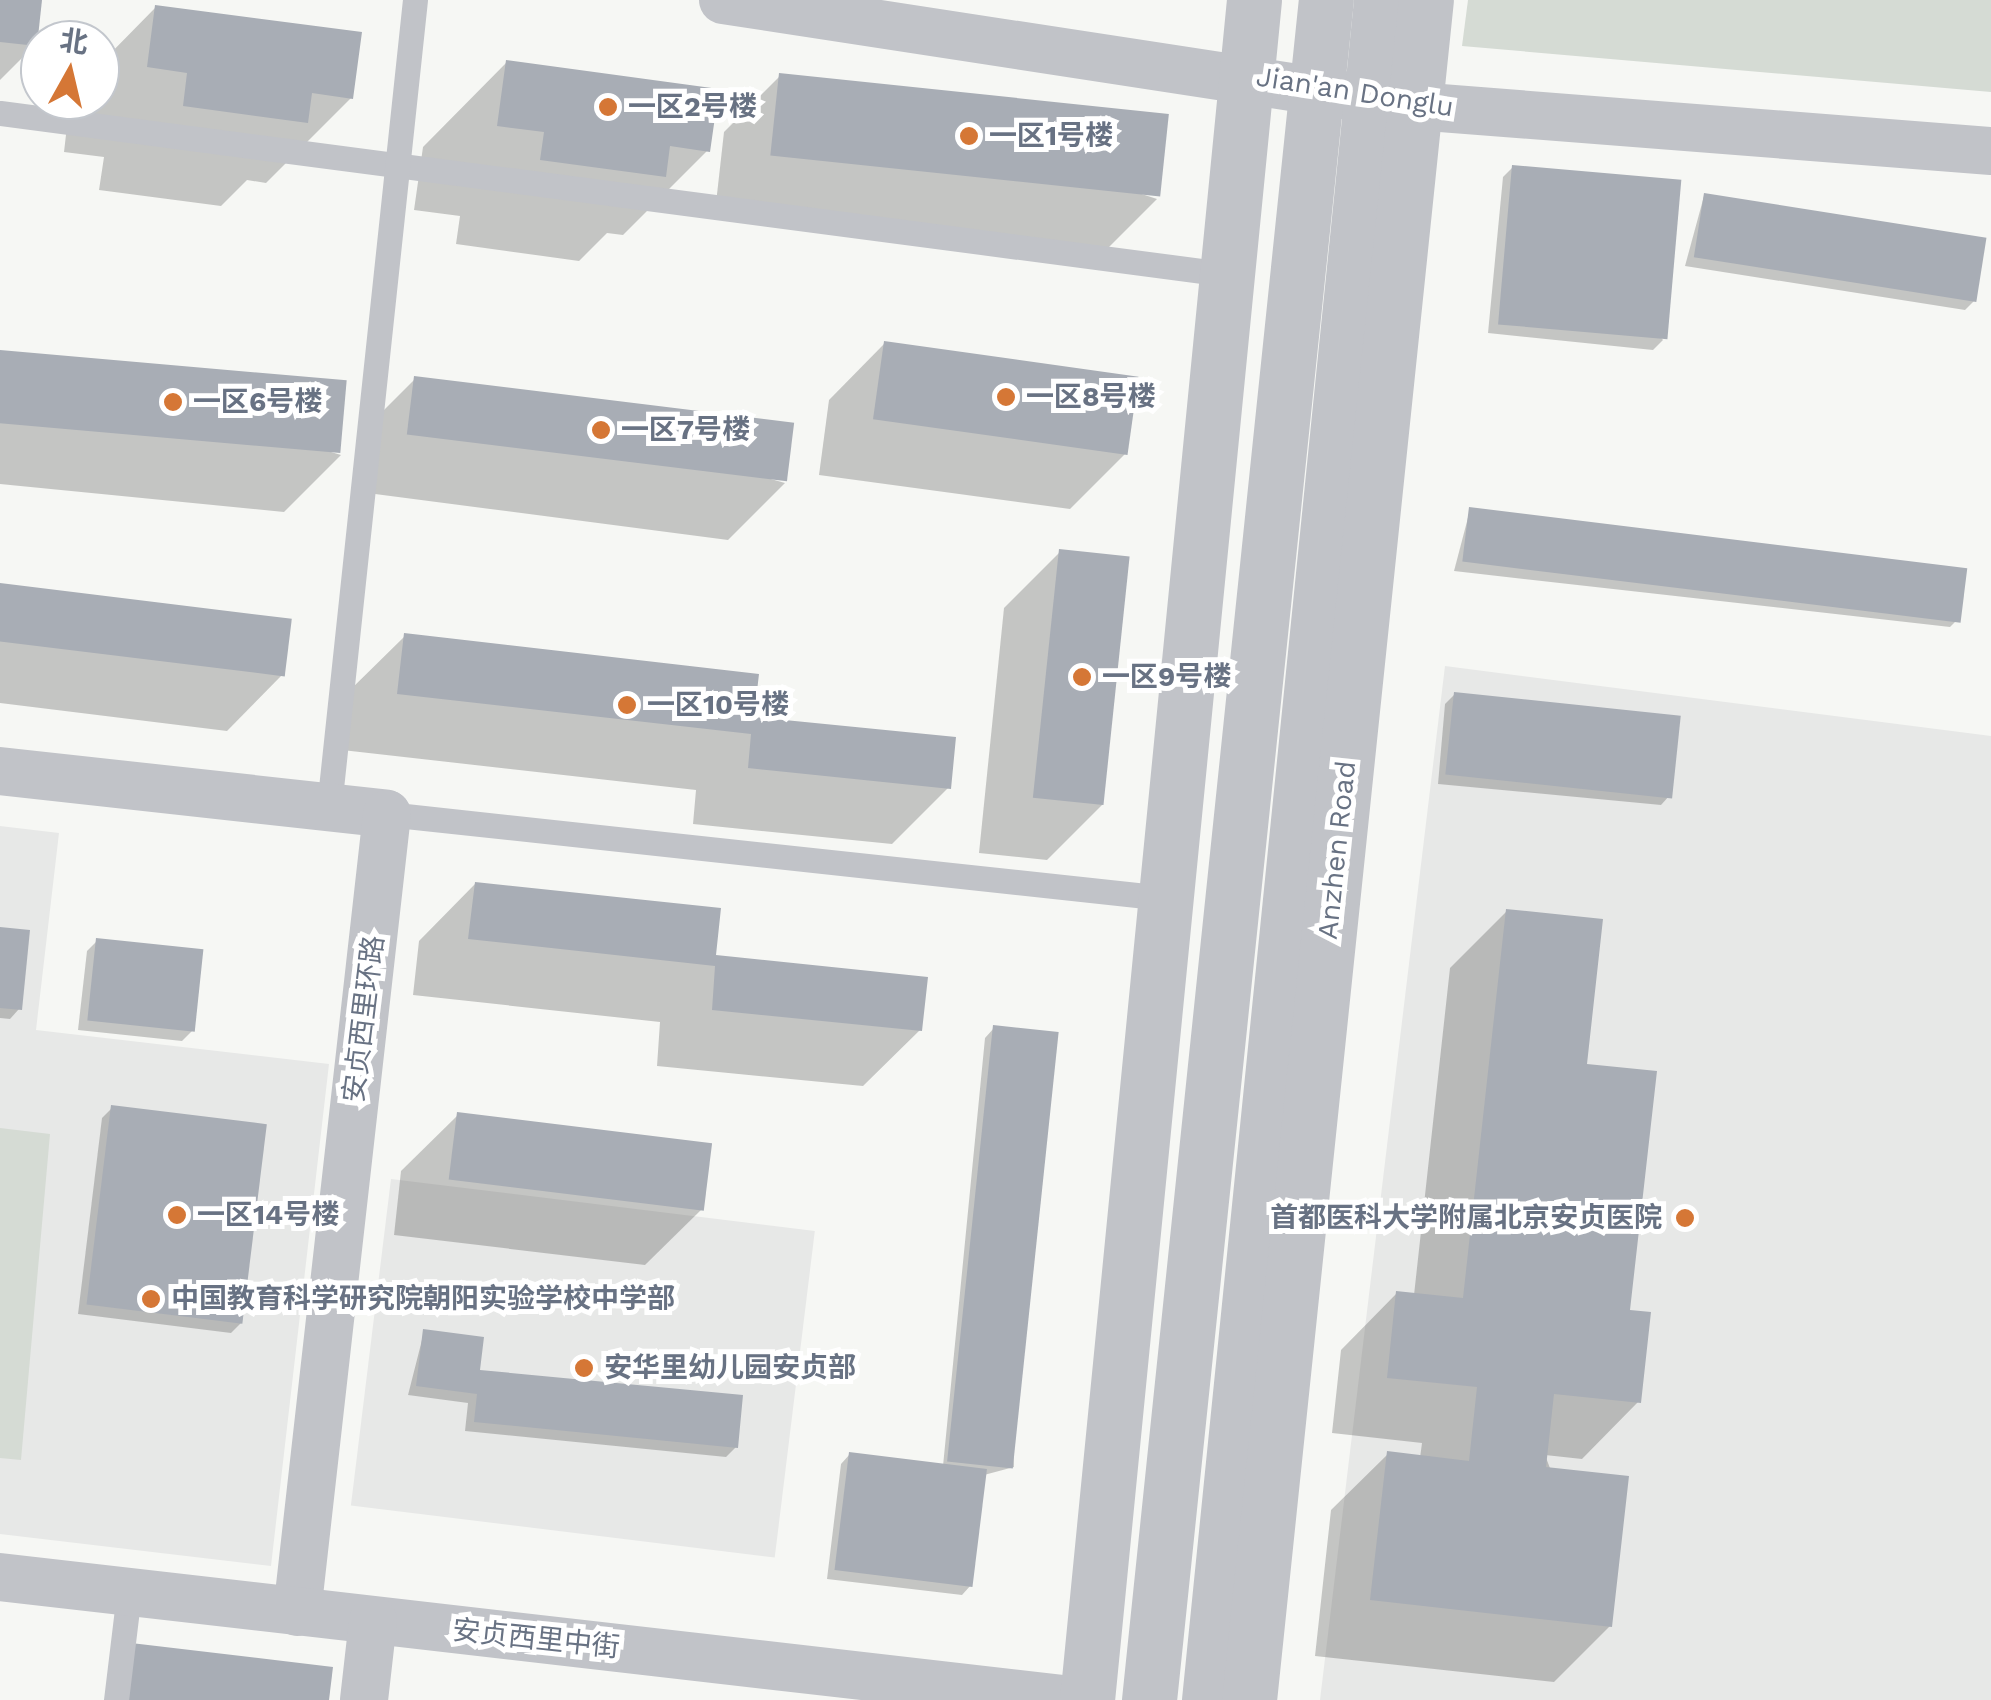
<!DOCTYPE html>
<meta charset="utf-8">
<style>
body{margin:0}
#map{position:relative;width:1991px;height:1700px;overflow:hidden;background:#f6f7f4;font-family:"Work Sans","Noto Sans SC",sans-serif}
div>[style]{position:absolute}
.built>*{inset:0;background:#e7e8e7;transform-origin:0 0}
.green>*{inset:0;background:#d5dbd4}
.shadow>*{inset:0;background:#0003}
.building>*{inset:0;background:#a8adb5;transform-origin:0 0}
.service>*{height:25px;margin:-12.5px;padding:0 12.5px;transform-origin:12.5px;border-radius:12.5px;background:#c1c3c8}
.minor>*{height:48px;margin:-24px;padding:0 24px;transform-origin:24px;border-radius:24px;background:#c1c3c8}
.tertiary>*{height:55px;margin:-27.5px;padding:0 27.5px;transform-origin:27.5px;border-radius:27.5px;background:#c1c3c8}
.dots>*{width:28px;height:28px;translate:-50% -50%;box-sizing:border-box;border:5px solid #fff;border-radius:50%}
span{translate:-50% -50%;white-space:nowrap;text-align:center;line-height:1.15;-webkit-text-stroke:10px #fff;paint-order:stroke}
.street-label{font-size:28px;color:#687283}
.poi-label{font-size:28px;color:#687283;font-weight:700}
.left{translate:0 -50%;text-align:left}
.right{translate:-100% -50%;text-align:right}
.north{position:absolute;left:20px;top:20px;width:100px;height:100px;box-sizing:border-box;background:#fff;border:2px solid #c3c7cd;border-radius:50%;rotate:8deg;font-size:28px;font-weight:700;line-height:40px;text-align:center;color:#687283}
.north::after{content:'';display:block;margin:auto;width:35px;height:45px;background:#d57736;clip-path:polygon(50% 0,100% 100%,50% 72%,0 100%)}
</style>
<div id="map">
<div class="built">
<div style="clip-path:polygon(1445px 666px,1991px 736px,1991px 1700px,1320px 1700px)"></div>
<div style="clip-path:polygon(0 826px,59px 833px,36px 1030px,329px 1064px,271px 1566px,0 1534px)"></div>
<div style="left:391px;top:1179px;width:427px;height:329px;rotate:7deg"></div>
</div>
<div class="green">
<div style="clip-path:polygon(1468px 0,1991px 0,1991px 92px,1462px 46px)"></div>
<div style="clip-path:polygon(0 1128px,50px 1134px,21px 1460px,0 1458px)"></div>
</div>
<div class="shadow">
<div style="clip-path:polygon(0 0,40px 0,35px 45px,0 80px)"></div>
<div style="clip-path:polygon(156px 7px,351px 98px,266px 183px,247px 180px,221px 206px,99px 190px,104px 157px,64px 152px,70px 100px,100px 100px,100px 64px)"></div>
<div style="clip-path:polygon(507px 62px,708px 150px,623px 235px,607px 233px,579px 261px,456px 244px,460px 216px,414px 210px,423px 147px)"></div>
<div style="clip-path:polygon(780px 76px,1157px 199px,1101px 255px,715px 212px,724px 132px)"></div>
<div style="clip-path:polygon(1513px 167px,1663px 340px,1653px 350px,1488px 333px,1503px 177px)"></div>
<div style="clip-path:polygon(1704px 196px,1975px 300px,1965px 310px,1685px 266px)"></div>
<div style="clip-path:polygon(885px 343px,1126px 453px,1070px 509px,819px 475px,829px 400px)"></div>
<div style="clip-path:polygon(0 352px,341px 455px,284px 512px,0 484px)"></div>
<div style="clip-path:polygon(415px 379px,785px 483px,728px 540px,352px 491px,359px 435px)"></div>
<div style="clip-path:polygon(1470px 510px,1960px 617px,1950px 627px,1454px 571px)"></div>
<div style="clip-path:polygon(1060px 552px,1103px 804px,1047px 860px,979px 853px,1004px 608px)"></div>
<div style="clip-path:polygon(0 585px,283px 674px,227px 731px,0 703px)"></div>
<div style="clip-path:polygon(405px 636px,751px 719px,948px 788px,892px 844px,693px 824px,696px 790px,342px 750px,348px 692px)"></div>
<div style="clip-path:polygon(1455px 694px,1670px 795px,1661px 805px,1438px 784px,1445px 704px)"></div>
<div style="clip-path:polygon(475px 884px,713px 957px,920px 1030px,863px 1086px,657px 1066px,660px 1022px,413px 995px,419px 941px)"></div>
<div style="clip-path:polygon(1507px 911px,1585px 1066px,1638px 1402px,1582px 1459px,1545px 1455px,1610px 1626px,1554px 1682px,1315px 1656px,1331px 1510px,1388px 1454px,1420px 1458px,1422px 1443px,1332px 1433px,1341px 1350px,1397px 1293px,1414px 1295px,1450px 968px)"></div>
<div style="clip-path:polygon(0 929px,19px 1009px,10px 1019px,0 1018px)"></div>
<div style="clip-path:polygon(97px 941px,192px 1031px,182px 1041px,78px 1030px,87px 951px)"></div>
<div style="clip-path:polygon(994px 1028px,1014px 1467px,984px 1475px,971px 1585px,962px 1595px,827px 1579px,841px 1464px,850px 1454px,943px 1466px,985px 1038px)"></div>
<div style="clip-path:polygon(112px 1108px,241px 1323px,231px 1333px,78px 1314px,102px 1118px)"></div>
<div style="clip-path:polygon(458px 1115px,702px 1209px,645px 1265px,394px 1235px,401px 1171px)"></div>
<div style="clip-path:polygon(424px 1332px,477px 1372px,736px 1447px,726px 1457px,465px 1431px,468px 1403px,408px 1395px)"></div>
</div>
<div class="building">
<div style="clip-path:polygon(0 0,42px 0,37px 46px,0 42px)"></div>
<div style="clip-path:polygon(155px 5px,362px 32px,353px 99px,312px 93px,308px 123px,183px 106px,187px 73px,147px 67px)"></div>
<div style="clip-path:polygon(506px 60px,719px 89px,710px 152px,670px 146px,666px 177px,540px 160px,544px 132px,497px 126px)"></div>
<div style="left:779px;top:73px;width:392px;height:83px;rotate:6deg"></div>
<div style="left:1512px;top:165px;width:170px;height:160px;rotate:5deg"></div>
<div style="left:1704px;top:193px;width:286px;height:65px;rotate:9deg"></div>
<div style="left:884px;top:341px;width:257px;height:79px;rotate:8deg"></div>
<div style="left:0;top:350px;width:348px;height:73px;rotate:5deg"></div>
<div style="left:414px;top:376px;width:383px;height:59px;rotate:7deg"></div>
<div style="left:1469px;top:507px;width:502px;height:55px;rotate:7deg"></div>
<div style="left:1059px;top:549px;width:71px;height:250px;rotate:6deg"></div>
<div style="left:0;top:583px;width:294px;height:58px;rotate:7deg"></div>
<div style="clip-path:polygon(404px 633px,759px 674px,754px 717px,956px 737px,951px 789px,748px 768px,751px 734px,397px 694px)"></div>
<div style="left:1454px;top:692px;width:228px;height:83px;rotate:6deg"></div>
<div style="clip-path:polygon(475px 882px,721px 908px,716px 955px,928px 977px,922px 1031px,712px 1010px,715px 966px,468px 939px)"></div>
<div style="clip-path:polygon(1506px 909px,1603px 919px,1587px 1064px,1657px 1071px,1630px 1310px,1651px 1312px,1641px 1403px,1554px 1394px,1546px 1467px,1629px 1476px,1612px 1627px,1370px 1600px,1387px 1451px,1469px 1461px,1477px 1387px,1387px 1378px,1396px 1291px,1463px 1298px)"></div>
<div style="clip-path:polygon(0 927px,30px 930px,22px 1010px,0 1008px)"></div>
<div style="left:96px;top:938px;width:108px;height:83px;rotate:6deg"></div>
<div style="left:993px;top:1025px;width:66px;height:439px;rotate:6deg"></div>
<div style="left:111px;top:1105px;width:157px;height:201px;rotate:7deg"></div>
<div style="left:457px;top:1112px;width:257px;height:68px;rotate:7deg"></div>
<div style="clip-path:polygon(423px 1329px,484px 1337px,480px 1370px,743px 1395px,738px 1448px,474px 1422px,477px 1394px,416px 1386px)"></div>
<div style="left:849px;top:1452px;width:139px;height:119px;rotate:7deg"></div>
<div style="clip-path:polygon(131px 1643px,333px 1667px,329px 1700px,124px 1700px)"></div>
</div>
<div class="service">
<div style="left:0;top:113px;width:1236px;rotate:7.49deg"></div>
<div style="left:329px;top:807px;width:812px;rotate:-83.92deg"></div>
<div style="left:387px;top:814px;width:782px;rotate:6.17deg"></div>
<div style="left:116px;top:1700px;width:109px;rotate:-83.1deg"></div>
</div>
<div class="minor">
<div style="left:723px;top:0;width:700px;rotate:8.71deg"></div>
<div style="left:1415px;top:106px;width:578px;rotate:4.47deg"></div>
<div style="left:0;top:771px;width:389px;rotate:6.3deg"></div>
<div style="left:387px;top:814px;width:803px;rotate:96.43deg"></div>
<div style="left:0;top:1577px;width:1079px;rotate:6.55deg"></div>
<div style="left:364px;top:1700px;width:80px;rotate:-83.5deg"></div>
</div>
<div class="tertiary">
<div style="left:1087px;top:1700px;width:1708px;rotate:-84.39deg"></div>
<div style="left:1149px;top:1700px;width:1709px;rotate:-84.06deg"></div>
<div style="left:1209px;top:1700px;width:1709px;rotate:-84.22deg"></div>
<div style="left:1249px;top:1700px;width:1709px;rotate:-84.06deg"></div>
</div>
<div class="dots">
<div style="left:608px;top:107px;background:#d57736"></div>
<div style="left:969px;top:136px;background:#d57736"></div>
<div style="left:1006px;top:397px;background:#d57736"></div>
<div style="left:173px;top:402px;background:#d57736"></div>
<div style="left:601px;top:430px;background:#d57736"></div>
<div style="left:1082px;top:677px;background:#d57736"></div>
<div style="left:627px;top:705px;background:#d57736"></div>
<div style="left:177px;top:1215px;background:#d57736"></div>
<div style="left:1685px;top:1218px;background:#d57736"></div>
<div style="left:151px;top:1299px;background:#d57736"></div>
<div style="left:584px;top:1368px;background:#d57736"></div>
</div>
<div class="street-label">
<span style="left:1355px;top:92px;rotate:9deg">Jian'an Donglu</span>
<span style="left:1337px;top:850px;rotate:-84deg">Anzhen Road</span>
<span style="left:364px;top:1019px;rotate:-83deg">安贞西里环路</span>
<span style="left:536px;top:1639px;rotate:6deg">安贞西里中街</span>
</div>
<div class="poi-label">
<span class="left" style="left:628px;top:107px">一区2号楼</span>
<span class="left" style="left:989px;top:136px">一区1号楼</span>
<span class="left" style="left:1026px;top:397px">一区8号楼</span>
<span class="left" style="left:193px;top:402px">一区6号楼</span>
<span class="left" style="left:621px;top:430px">一区7号楼</span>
<span class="left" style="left:1102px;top:677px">一区9号楼</span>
<span class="left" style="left:647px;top:705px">一区10号楼</span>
<span class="left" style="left:197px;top:1215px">一区14号楼</span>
<span class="right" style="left:1662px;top:1218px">首都医科大学附属北京安贞医院</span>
<span class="left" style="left:171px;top:1299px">中国教育科学研究院朝阳实验学校中学部</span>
<span class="left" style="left:604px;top:1368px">安华里幼儿园安贞部</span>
</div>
<div class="north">北</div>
</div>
